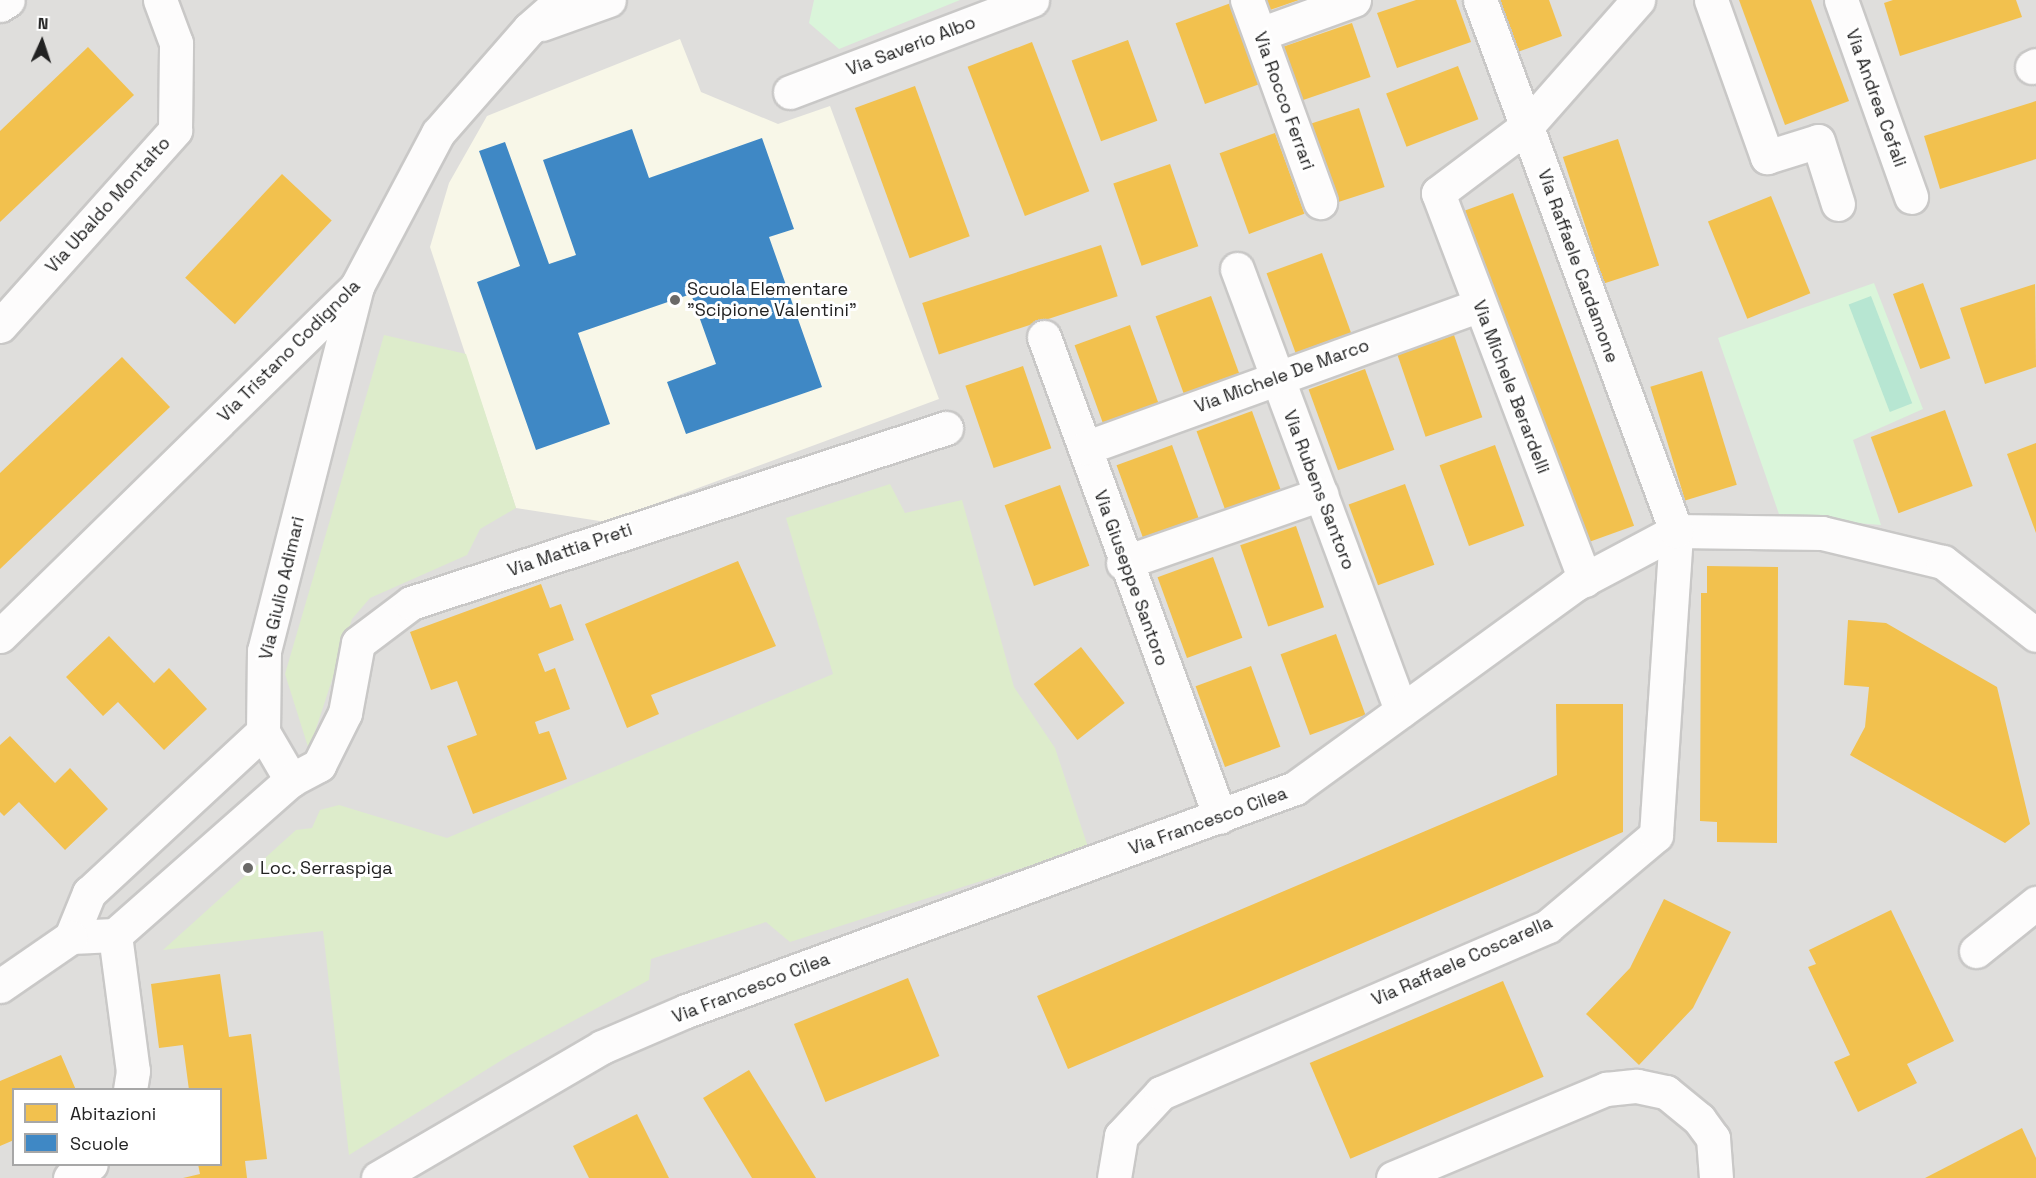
<!DOCTYPE html>
<style>
body{margin:0}
#map{position:relative;width:2036px;height:1178px;overflow:hidden;background:#f0eeeb;font-family:"Space Grotesk",sans-serif}
div>[style]{position:absolute}
.residential>*{inset:0;background:#dfdedc}
.education>*{inset:0;background:#f8f7e8}
.grass>*{inset:0;background:#ddeccb}
.park>*{inset:0;background:#daf5da}
.pitch>*{inset:0;background:#b7e6d2;transform-origin:0 0}
.homes>*{inset:0;background:#f2c14e;transform-origin:0 0}
.schools>*{inset:0;background:#3f88c5}
.roads{filter:drop-shadow(2px 0 #c9c8c7) drop-shadow(-2px 0 #c9c8c7) drop-shadow(0 2px #c9c8c7) drop-shadow(0 -2px #c9c8c7)}
.minor>*{height:33px;margin:-16.5px;padding:0 16.5px;transform-origin:16.5px;border-radius:16.5px;background:#fdfcfc}
.dots>*{width:16px;height:16px;translate:-50% -50%;box-sizing:border-box;border:3px solid #fff;border-radius:50%}
span{translate:-50% -50%;white-space:nowrap;text-align:center;line-height:1.15;-webkit-text-stroke:6px #fff;paint-order:stroke}
.street-label{font-size:18px;color:#222}
.poi-label{font-size:18px;color:#222}
.left{translate:0 -50%;text-align:left}
.legend{position:absolute;left:12px;top:1088px;width:210px;height:78px;box-sizing:border-box;background:#fff;border:2px solid #a7a7a7;margin:0;padding:8px 10px;list-style:none;font-size:18px;color:#222}
.legend li{display:flex;align-items:center;gap:12px;height:30px}
.legend b{width:30px;border:2px solid #a7a7a7}
.north{position:absolute;left:12px;top:12px;width:60px;height:60px;-webkit-text-stroke:4px #fff;paint-order:stroke;rotate:3deg;font-size:16px;font-weight:700;line-height:24px;text-align:center;color:#222}
.north::after{content:'';display:block;margin:auto;width:21px;height:27px;background:#222;clip-path:polygon(50% 0,100% 100%,50% 72%,0 100%)}
</style>
<div id="map">
<div class="residential">
<div style="clip-path:polygon(evenodd,0 0,2036px 0,2036px 1178px,0 1178px,0 0,14px 1090px,220px 1090px,220px 1164px,14px 1164px,14px 1090px)"></div>
</div>
<div class="education">
<div style="clip-path:polygon(680px 39px,701px 92px,778px 124px,830px 106px,939px 399px,606px 522px,516px 508px,430px 247px,449px 183px,487px 116px)"></div>
</div>
<div class="grass">
<div style="clip-path:polygon(384px 335px,466px 354px,516px 508px,480px 529px,467px 555px,370px 598px,352px 619px,309px 750px,285px 674px)"></div>
<div style="clip-path:polygon(890px 484px,905px 513px,962px 500px,1014px 687px,1055px 748px,1088px 847px,790px 942px,766px 922px,651px 959px,649px 980px,510px 1055px,349px 1155px,323px 931px,163px 950px,296px 830px,312px 828px,320px 810px,339px 805px,447px 838px,833px 674px,786px 518px)"></div>
</div>
<div class="park">
<div style="clip-path:polygon(814px 0,960px 0,839px 49px,809px 23px)"></div>
<div style="clip-path:polygon(1874px 283px,1923px 409px,1853px 440px,1881px 525px,1780px 517px,1718px 338px)"></div>
</div>
<div class="pitch">
<div style="left:1871px;top:296px;width:115px;height:24px;rotate:69deg"></div>
</div>
<div class="homes">
<div style="clip-path:polygon(1256px 0,1299px 0,1261px 13px)"></div>
<div style="clip-path:polygon(1416px 0,1456px 0,1471px 42px,1397px 68px,1377px 13px)"></div>
<div style="clip-path:polygon(1492px 0,1549px 0,1562px 36px,1512px 54px)"></div>
<div style="clip-path:polygon(1739px 0,1811px 0,1849px 101px,1785px 125px)"></div>
<div style="clip-path:polygon(1893px 0,2016px 0,2022px 17px,1900px 56px,1884px 3px)"></div>
<div style="left:1231px;top:3px;width:86px;height:59px;rotate:70deg"></div>
<div style="left:1352px;top:23px;width:57px;height:79px;rotate:71deg"></div>
<div style="left:1128px;top:40px;width:86px;height:60px;rotate:70deg"></div>
<div style="left:1032px;top:42px;width:160px;height:69px;rotate:69deg"></div>
<div style="clip-path:polygon(88px 47px,134px 95px,0 222px,0 131px)"></div>
<div style="left:1458px;top:66px;width:57px;height:77px;rotate:69deg"></div>
<div style="left:915px;top:86px;width:160px;height:64px;rotate:70deg"></div>
<div style="clip-path:polygon(2036px 101px,2036px 159px,1940px 189px,1924px 136px)"></div>
<div style="left:1359px;top:108px;width:83px;height:55px;rotate:72deg"></div>
<div style="left:1275px;top:133px;width:86px;height:59px;rotate:70deg"></div>
<div style="left:1618px;top:139px;width:133px;height:58px;rotate:72deg"></div>
<div style="left:1170px;top:164px;width:87px;height:60px;rotate:71deg"></div>
<div style="left:282px;top:174px;width:68px;height:142px;rotate:43deg"></div>
<div style="left:1513px;top:193px;width:354px;height:51px;rotate:70deg"></div>
<div style="left:1771px;top:196px;width:105px;height:68px;rotate:68deg"></div>
<div style="left:1101px;top:245px;width:54px;height:188px;rotate:72deg"></div>
<div style="left:1322px;top:253px;width:85px;height:59px;rotate:70deg"></div>
<div style="left:1923px;top:283px;width:80px;height:32px;rotate:70deg"></div>
<div style="clip-path:polygon(2035px 284px,2036px 367px,1985px 384px,1960px 308px)"></div>
<div style="left:1211px;top:296px;width:86px;height:59px;rotate:70deg"></div>
<div style="left:1130px;top:325px;width:86px;height:59px;rotate:70deg"></div>
<div style="left:1454px;top:335px;width:87px;height:60px;rotate:71deg"></div>
<div style="clip-path:polygon(122px 357px,170px 407px,0 569px,0 473px)"></div>
<div style="left:1023px;top:366px;width:87px;height:61px;rotate:71deg"></div>
<div style="left:1365px;top:369px;width:86px;height:60px;rotate:70deg"></div>
<div style="left:1702px;top:371px;width:119px;height:54px;rotate:73deg"></div>
<div style="left:1945px;top:410px;width:81px;height:79px;rotate:70deg"></div>
<div style="left:1252px;top:411px;width:86px;height:59px;rotate:70deg"></div>
<div style="clip-path:polygon(2036px 443px,2036px 533px,2007px 454px)"></div>
<div style="left:1172px;top:445px;width:86px;height:59px;rotate:70deg"></div>
<div style="left:1495px;top:445px;width:86px;height:59px;rotate:70deg"></div>
<div style="left:1405px;top:484px;width:86px;height:60px;rotate:70deg"></div>
<div style="left:1060px;top:485px;width:86px;height:59px;rotate:70deg"></div>
<div style="left:1296px;top:526px;width:86px;height:59px;rotate:71deg"></div>
<div style="left:1213px;top:557px;width:86px;height:59px;rotate:70deg"></div>
<div style="clip-path:polygon(738px 561px,776px 646px,651px 695px,659px 714px,627px 728px,585px 624px)"></div>
<div style="clip-path:polygon(1707px 566px,1778px 567px,1777px 843px,1717px 842px,1717px 822px,1700px 821px,1701px 593px,1707px 593px)"></div>
<div style="clip-path:polygon(541px 584px,550px 608px,561px 604px,574px 640px,538px 654px,545px 672px,555px 668px,570px 709px,535px 722px,539px 734px,549px 731px,567px 779px,473px 814px,447px 746px,477px 735px,457px 681px,431px 690px,410px 632px)"></div>
<div style="clip-path:polygon(1848px 620px,1886px 623px,1997px 687px,2030px 824px,2005px 843px,1850px 755px,1865px 727px,1869px 687px,1844px 685px)"></div>
<div style="left:1336px;top:634px;width:86px;height:59px;rotate:70deg"></div>
<div style="clip-path:polygon(109px 636px,154px 683px,169px 668px,207px 709px,164px 750px,118px 702px,103px 716px,66px 677px)"></div>
<div style="left:1081px;top:647px;width:71px;height:60px;rotate:52deg"></div>
<div style="left:1251px;top:666px;width:86px;height:59px;rotate:70deg"></div>
<div style="clip-path:polygon(1556px 704px,1623px 704px,1623px 832px,1068px 1069px,1037px 996px,1557px 775px)"></div>
<div style="clip-path:polygon(10px 736px,55px 783px,70px 768px,108px 809px,65px 850px,19px 802px,4px 816px,0 812px,0 745px)"></div>
<div style="clip-path:polygon(1664px 899px,1731px 932px,1693px 1008px,1639px 1065px,1586px 1014px,1630px 968px)"></div>
<div style="clip-path:polygon(1891px 910px,1954px 1041px,1907px 1064px,1917px 1083px,1858px 1112px,1834px 1062px,1850px 1055px,1808px 967px,1816px 964px,1809px 950px)"></div>
<div style="clip-path:polygon(220px 974px,229px 1037px,251px 1034px,267px 1159px,245px 1161px,247px 1178px,183px 1178px,200px 1174px,198px 1164px,220px 1164px,220px 1090px,189px 1090px,183px 1045px,159px 1048px,151px 984px)"></div>
<div style="left:908px;top:978px;width:84px;height:123px;rotate:68deg"></div>
<div style="left:1503px;top:981px;width:104px;height:210px;rotate:67deg"></div>
<div style="clip-path:polygon(61px 1055px,76px 1090px,14px 1090px,14px 1140px,0 1146px,0 1081px)"></div>
<div style="clip-path:polygon(749px 1070px,816px 1178px,752px 1178px,703px 1098px)"></div>
<div style="clip-path:polygon(637px 1114px,669px 1178px,589px 1178px,573px 1146px)"></div>
<div style="clip-path:polygon(2022px 1128px,2036px 1158px,2036px 1178px,1925px 1178px)"></div>
</div>
<div class="schools">
<div style="clip-path:polygon(632px 129px,649px 178px,762px 138px,794px 229px,769px 237px,822px 387px,686px 434px,667px 382px,716px 364px,691px 294px,578px 333px,610px 424px,536px 450px,477px 282px,520px 266px,479px 151px,505px 142px,549px 264px,576px 255px,543px 160px)"></div>
</div>
<div class="roads">
<div class="minor">
<div style="left:1247px;top:0;width:215px;rotate:70.1deg"></div>
<div style="left:1711px;top:0;width:167px;rotate:70.4deg"></div>
<div style="left:1767px;top:157px;width:53px;rotate:-17.4deg"></div>
<div style="left:1818px;top:141px;width:66px;rotate:72.4deg"></div>
<div style="left:1841px;top:0;width:209px;rotate:70.4deg"></div>
<div style="left:0;top:5px;width:9px;rotate:-32deg"></div>
<div style="left:542px;top:24px;width:71px;rotate:-19.7deg"></div>
<div style="left:1260px;top:34px;width:100px;rotate:-19.9deg"></div>
<div style="left:2032px;top:67px;width:4px;rotate:-27deg"></div>
<div style="left:790px;top:92px;width:259px;rotate:-20.8deg"></div>
<div style="left:1237px;top:269px;width:471px;rotate:69.6deg"></div>
<div style="left:0;top:326px;width:263px;rotate:-48.2deg"></div>
<div style="left:175px;top:130px;width:87px;rotate:-89.3deg"></div>
<div style="left:176px;top:43px;width:46px;rotate:-110.4deg"></div>
<div style="left:1044px;top:337px;width:511px;rotate:69.86deg"></div>
<div style="left:1085px;top:448px;width:419px;rotate:-19.9deg"></div>
<div style="left:1123px;top:563px;width:210px;rotate:-19.2deg"></div>
<div style="left:1585px;top:580px;width:414px;rotate:-110.8deg"></div>
<div style="left:1438px;top:193px;width:111px;rotate:-37deg"></div>
<div style="left:1527px;top:126px;width:168px;rotate:-48.6deg"></div>
<div style="left:0;top:636px;width:500px;rotate:-44.4deg"></div>
<div style="left:357px;top:286px;width:173px;rotate:-62.1deg"></div>
<div style="left:438px;top:133px;width:138px;rotate:-48.8deg"></div>
<div style="left:529px;top:29px;width:44px;rotate:-41.3deg"></div>
<div style="left:263px;top:732px;width:56px;rotate:59.7deg"></div>
<div style="left:115px;top:935px;width:137px;rotate:82.5deg"></div>
<div style="left:133px;top:1071px;width:19px;rotate:99deg"></div>
<div style="left:71px;top:937px;width:44px;rotate:-2.6deg"></div>
<div style="left:115px;top:935px;width:235px;rotate:-41.4deg"></div>
<div style="left:291px;top:780px;width:32px;rotate:-28deg"></div>
<div style="left:319px;top:765px;width:58px;rotate:-63.4deg"></div>
<div style="left:345px;top:713px;width:71px;rotate:-79.5deg"></div>
<div style="left:358px;top:643px;width:66px;rotate:-37deg"></div>
<div style="left:411px;top:603px;width:563px;rotate:-18.11deg"></div>
<div style="left:71px;top:937px;width:48px;rotate:-67.8deg"></div>
<div style="left:89px;top:893px;width:237px;rotate:-42.8deg"></div>
<div style="left:263px;top:732px;width:81px;rotate:-89.3deg"></div>
<div style="left:264px;top:651px;width:377px;rotate:-75.7deg"></div>
<div style="left:1976px;top:951px;width:77px;rotate:-38.7deg"></div>
<div style="left:0;top:986px;width:86px;rotate:-34.6deg"></div>
<div style="left:70px;top:1178px;width:25px;rotate:-34deg"></div>
<div style="left:378px;top:1178px;width:259px;rotate:-30.3deg"></div>
<div style="left:602px;top:1047px;width:91px;rotate:-23.2deg"></div>
<div style="left:686px;top:1011px;width:649px;rotate:-20.11deg"></div>
<div style="left:1295px;top:788px;width:345px;rotate:-36deg"></div>
<div style="left:1574px;top:585px;width:115px;rotate:-27.9deg"></div>
<div style="left:1676px;top:531px;width:146px;rotate:0.8deg"></div>
<div style="left:1822px;top:533px;width:124px;rotate:13.5deg"></div>
<div style="left:1943px;top:562px;width:118px;rotate:38.1deg"></div>
<div style="left:1114px;top:1178px;width:43px;rotate:-80.5deg"></div>
<div style="left:1121px;top:1136px;width:59px;rotate:-47.1deg"></div>
<div style="left:1161px;top:1093px;width:421px;rotate:-23.3deg"></div>
<div style="left:1548px;top:926px;width:141px;rotate:-40.1deg"></div>
<div style="left:1656px;top:835px;width:305px;rotate:-86.2deg"></div>
<div style="left:1676px;top:531px;width:566px;rotate:-110.26deg"></div>
<div style="left:1393px;top:1178px;width:231px;rotate:-22.7deg"></div>
<div style="left:1606px;top:1089px;width:31px;rotate:-6deg"></div>
<div style="left:1637px;top:1086px;width:30px;rotate:12deg"></div>
<div style="left:1666px;top:1092px;width:43px;rotate:39.3deg"></div>
<div style="left:1699px;top:1119px;width:24px;rotate:54deg"></div>
<div style="left:1713px;top:1138px;width:40px;rotate:85.7deg"></div>
</div>
</div>
<div class="dots">
<div style="left:675px;top:300px;background:#6a6968"></div>
<div style="left:248px;top:868px;background:#6a6968"></div>
</div>
<div class="street-label">
<span style="left:911px;top:46px;rotate:-21deg">Via Saverio Albo</span>
<span style="left:1876px;top:98px;rotate:70deg">Via Andrea Cefali</span>
<span style="left:1284px;top:101px;rotate:70deg">Via Rocco Ferrari</span>
<span style="left:108px;top:205px;rotate:-48deg">Via Ubaldo Montalto</span>
<span style="left:1578px;top:266px;rotate:70deg">Via Raffaele Cardamone</span>
<span style="left:289px;top:351px;rotate:-45deg">Via Tristano Codignola</span>
<span style="left:1282px;top:376px;rotate:-20deg">Via Michele De Marco</span>
<span style="left:1511px;top:387px;rotate:69deg">Via Michele Berardelli</span>
<span style="left:1319px;top:490px;rotate:69deg">Via Rubens Santoro</span>
<span style="left:570px;top:550px;rotate:-19deg">Via Mattia Preti</span>
<span style="left:1131px;top:578px;rotate:70deg">Via Giuseppe Santoro</span>
<span style="left:282px;top:588px;rotate:-77deg">Via Giulio Adimari</span>
<span style="left:1208px;top:821px;rotate:-20deg">Via Francesco Cilea</span>
<span style="left:1462px;top:961px;rotate:-24deg">Via Raffaele Coscarella</span>
<span style="left:751px;top:988px;rotate:-21deg">Via Francesco Cilea</span>
</div>
<div class="poi-label">
<span class="left" style="left:687px;top:300px">Scuola Elementare<br>"Scipione Valentini"</span>
<span class="left" style="left:260px;top:868px">Loc. Serraspiga</span>
</div>
<ul class="legend">
<li><b style="height:16px;background:#f2c14e"></b>Abitazioni</li>
<li><b style="height:16px;background:#3f88c5"></b>Scuole</li>
</ul>
<div class="north">N</div>
</div>
